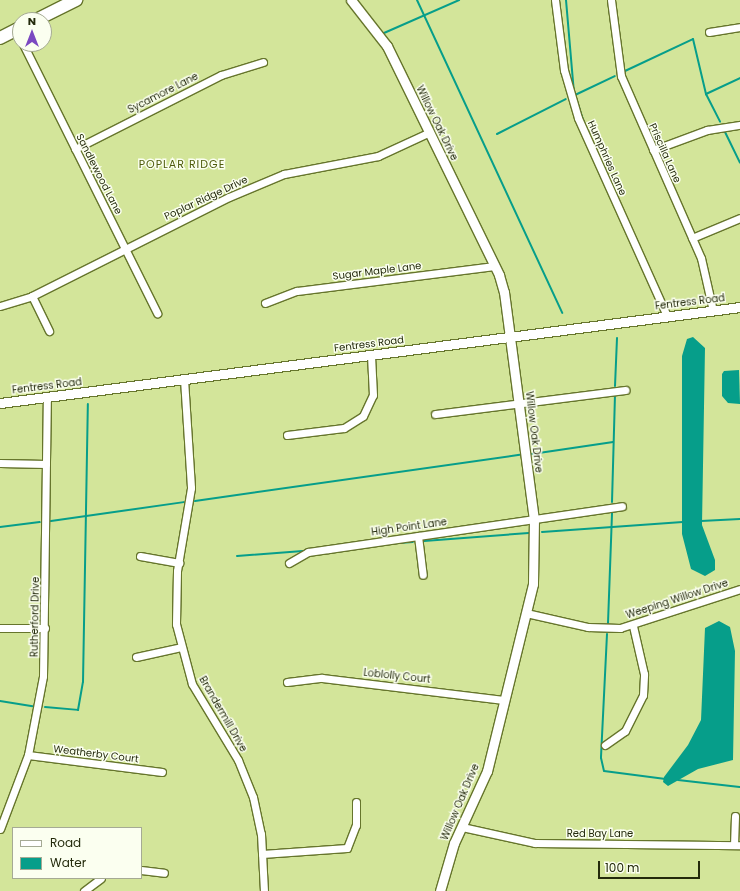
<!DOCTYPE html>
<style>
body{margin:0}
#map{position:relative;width:740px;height:891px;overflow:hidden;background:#d3e59a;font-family:Poppins,sans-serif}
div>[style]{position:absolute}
.water>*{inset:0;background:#069e8a}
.stream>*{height:2px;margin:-1px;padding:0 1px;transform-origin:1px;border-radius:1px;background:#069e8a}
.roads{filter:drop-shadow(1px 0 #66752c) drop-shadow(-1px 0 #66752c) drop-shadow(0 1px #66752c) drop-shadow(0 -1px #66752c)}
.minor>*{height:7px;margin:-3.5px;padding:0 3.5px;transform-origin:3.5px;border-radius:3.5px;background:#fff}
.tertiary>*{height:9px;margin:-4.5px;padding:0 4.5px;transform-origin:4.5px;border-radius:4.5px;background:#fff}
.trunk>*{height:12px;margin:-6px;padding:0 6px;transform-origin:6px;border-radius:6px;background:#fff}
span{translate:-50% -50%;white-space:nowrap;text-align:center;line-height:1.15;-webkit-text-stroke:3px #fbfff0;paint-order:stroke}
.street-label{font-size:10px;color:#232a0b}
.neighbourhood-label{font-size:11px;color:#4e5b0b;letter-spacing:1px}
.legend{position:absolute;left:12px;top:827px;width:130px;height:52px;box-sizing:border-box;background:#fbfff0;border:1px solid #a5aa94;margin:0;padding:5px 7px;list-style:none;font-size:12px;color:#232a0b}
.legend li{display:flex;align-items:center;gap:8px;height:20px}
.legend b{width:20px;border:1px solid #a5aa94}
.north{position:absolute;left:12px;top:12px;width:40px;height:40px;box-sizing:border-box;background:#fbfff0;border:1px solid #a5aa94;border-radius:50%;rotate:0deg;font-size:11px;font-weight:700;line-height:16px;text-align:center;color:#232a0b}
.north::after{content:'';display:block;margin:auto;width:14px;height:18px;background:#7b49c1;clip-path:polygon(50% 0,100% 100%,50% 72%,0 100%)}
.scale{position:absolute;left:598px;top:861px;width:102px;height:18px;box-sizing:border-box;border:2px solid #232a0b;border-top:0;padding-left:5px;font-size:12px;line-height:14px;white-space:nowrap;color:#232a0b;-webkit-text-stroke:3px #fbfff0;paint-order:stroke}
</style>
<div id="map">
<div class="water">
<div style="clip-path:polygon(693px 337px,705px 348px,702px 525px,715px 560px,715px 570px,705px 576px,691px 569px,682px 534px,682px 356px,687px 339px)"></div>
<div style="clip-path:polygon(739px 370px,740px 404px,728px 403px,722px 396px,722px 374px,724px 371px)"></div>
<div style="clip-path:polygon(719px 621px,730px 627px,735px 651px,733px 760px,698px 769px,668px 786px,663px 782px,664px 777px,688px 745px,701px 720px,705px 628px)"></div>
</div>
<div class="stream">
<div style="left:417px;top:0;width:345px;rotate:65.1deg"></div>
<div style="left:566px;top:0;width:94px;rotate:85.1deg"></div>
<div style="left:384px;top:33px;width:82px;rotate:-23.7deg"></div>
<div style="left:625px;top:71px;width:75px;rotate:-25.2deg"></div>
<div style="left:693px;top:39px;width:57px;rotate:76.7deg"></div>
<div style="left:706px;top:94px;width:31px;rotate:63deg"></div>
<div style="left:706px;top:94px;width:38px;rotate:-25deg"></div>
<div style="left:575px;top:95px;width:44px;rotate:-25.4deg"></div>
<div style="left:576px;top:98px;width:26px;rotate:72deg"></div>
<div style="left:725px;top:132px;width:34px;rotate:64deg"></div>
<div style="left:497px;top:134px;width:77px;rotate:-26.9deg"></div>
<div style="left:615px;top:386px;width:48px;rotate:-87.6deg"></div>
<div style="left:532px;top:454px;width:82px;rotate:-8.4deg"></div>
<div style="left:195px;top:501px;width:328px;rotate:-8.1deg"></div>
<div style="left:612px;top:502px;width:105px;rotate:-88.4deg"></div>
<div style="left:51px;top:521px;width:134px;rotate:-8.1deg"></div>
<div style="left:701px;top:521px;width:39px;rotate:-3deg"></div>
<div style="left:0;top:527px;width:40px;rotate:-7.1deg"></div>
<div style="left:542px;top:532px;width:141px;rotate:-4.1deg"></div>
<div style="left:424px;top:541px;width:105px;rotate:-4.4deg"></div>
<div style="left:383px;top:544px;width:30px;rotate:-4deg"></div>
<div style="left:237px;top:556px;width:66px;rotate:-4.3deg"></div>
<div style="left:608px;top:623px;width:110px;rotate:-87.9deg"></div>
<div style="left:607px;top:634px;width:124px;rotate:92.8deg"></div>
<div style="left:601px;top:758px;width:13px;rotate:77deg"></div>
<div style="left:604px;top:771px;width:62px;rotate:7.5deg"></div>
<div style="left:0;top:701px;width:33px;rotate:9deg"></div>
<div style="left:45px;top:707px;width:33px;rotate:5deg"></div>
<div style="left:78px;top:710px;width:28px;rotate:-80deg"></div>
<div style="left:83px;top:682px;width:278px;rotate:-89deg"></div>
<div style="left:678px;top:780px;width:62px;rotate:6.4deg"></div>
</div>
<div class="roads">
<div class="minor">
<div style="left:555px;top:0;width:71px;rotate:82.7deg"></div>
<div style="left:564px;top:70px;width:50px;rotate:73.7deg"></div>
<div style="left:578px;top:118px;width:217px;rotate:65.8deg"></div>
<div style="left:611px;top:0;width:77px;rotate:82.5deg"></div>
<div style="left:621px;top:76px;width:199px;rotate:66.3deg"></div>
<div style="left:701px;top:258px;width:54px;rotate:77.2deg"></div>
<div style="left:16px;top:30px;width:9px;rotate:63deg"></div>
<div style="left:709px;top:32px;width:31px;rotate:-9deg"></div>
<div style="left:23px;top:44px;width:301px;rotate:63.5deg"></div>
<div style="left:75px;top:149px;width:164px;rotate:-26.9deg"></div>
<div style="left:221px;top:75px;width:44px;rotate:-17.2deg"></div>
<div style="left:653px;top:150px;width:58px;rotate:-20.3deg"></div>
<div style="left:707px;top:130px;width:33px;rotate:-9deg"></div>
<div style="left:692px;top:238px;width:52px;rotate:-22.6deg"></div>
<div style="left:32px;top:296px;width:39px;rotate:64deg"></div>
<div style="left:265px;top:303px;width:34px;rotate:-21deg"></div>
<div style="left:297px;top:291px;width:199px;rotate:-7.2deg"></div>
<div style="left:0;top:306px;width:34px;rotate:-17deg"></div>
<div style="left:32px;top:296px;width:220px;rotate:-26.7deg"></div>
<div style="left:229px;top:197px;width:60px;rotate:-22.7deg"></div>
<div style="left:284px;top:174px;width:96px;rotate:-10.8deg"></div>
<div style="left:378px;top:156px;width:57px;rotate:-24.8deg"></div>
<div style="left:184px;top:379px;width:109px;rotate:86.3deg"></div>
<div style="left:191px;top:488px;width:84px;rotate:99.6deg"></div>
<div style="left:177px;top:571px;width:53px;rotate:91.1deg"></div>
<div style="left:176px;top:624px;width:62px;rotate:75.1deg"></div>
<div style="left:192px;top:684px;width:89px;rotate:58.8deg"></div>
<div style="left:238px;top:760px;width:40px;rotate:68deg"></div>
<div style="left:253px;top:797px;width:38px;rotate:78deg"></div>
<div style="left:261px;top:834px;width:57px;rotate:87deg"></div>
<div style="left:435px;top:414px;width:192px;rotate:-7.2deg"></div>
<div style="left:287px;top:435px;width:57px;rotate:-7deg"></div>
<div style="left:344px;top:428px;width:22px;rotate:-32deg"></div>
<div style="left:363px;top:416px;width:23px;rotate:-65deg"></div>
<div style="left:373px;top:395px;width:40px;rotate:-92.9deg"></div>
<div style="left:0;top:463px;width:46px;rotate:1.2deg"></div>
<div style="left:418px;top:536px;width:39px;rotate:83deg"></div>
<div style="left:140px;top:556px;width:40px;rotate:10deg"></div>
<div style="left:289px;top:563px;width:22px;rotate:-30deg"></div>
<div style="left:308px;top:552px;width:21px;rotate:-8deg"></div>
<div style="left:329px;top:549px;width:296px;rotate:-8.3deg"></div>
<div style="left:526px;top:613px;width:64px;rotate:12.7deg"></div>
<div style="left:588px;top:627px;width:32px;rotate:2deg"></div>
<div style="left:620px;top:628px;width:126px;rotate:-18deg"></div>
<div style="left:0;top:628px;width:45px"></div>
<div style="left:136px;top:657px;width:46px;rotate:-12.5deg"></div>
<div style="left:287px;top:682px;width:35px;rotate:-7deg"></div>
<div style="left:322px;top:678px;width:183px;rotate:6.9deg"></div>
<div style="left:605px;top:745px;width:24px;rotate:-35deg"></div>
<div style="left:625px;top:731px;width:40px;rotate:-63.4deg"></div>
<div style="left:643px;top:695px;width:21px;rotate:-87deg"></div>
<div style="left:644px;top:674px;width:49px;rotate:-102.9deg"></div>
<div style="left:28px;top:755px;width:135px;rotate:7.2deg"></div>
<div style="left:462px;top:827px;width:75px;rotate:12.4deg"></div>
<div style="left:535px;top:843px;width:205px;rotate:0.6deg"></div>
<div style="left:0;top:829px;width:79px;rotate:-69.3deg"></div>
<div style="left:28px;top:755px;width:80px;rotate:-79.2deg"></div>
<div style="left:43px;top:676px;width:279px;rotate:-89.2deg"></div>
<div style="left:734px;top:845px;width:29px;rotate:-88deg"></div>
<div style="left:262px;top:854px;width:85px;rotate:-4deg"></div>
<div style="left:347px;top:848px;width:25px;rotate:-69deg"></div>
<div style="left:356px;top:825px;width:23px;rotate:-90deg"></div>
<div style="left:141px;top:870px;width:23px;rotate:7deg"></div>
<div style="left:84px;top:891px;width:21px;rotate:-37deg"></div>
</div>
<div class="tertiary">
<div style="left:351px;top:0;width:58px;rotate:52deg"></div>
<div style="left:387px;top:46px;width:255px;rotate:63.9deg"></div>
<div style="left:499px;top:275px;width:18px;rotate:74deg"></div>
<div style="left:504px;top:292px;width:229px;rotate:82.5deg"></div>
<div style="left:534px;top:519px;width:65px;rotate:90.9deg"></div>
<div style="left:533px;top:584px;width:193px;rotate:103.8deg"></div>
<div style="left:487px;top:771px;width:79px;rotate:114.6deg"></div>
<div style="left:454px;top:843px;width:50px;rotate:106.3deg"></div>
<div style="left:0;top:403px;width:746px;rotate:-7.39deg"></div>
</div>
<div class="trunk">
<div style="left:36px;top:20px;width:45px;rotate:-26.6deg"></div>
<div style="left:0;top:38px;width:22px;rotate:-27deg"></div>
</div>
</div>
<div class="street-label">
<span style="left:163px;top:93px;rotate:-27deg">Sycamore Lane</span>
<span style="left:437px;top:123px;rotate:64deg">Willow Oak Drive</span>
<span style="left:665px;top:153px;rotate:66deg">Priscilla Lane</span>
<span style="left:607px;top:158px;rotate:66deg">Humphries Lane</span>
<span style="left:99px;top:174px;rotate:63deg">Sandlewood Lane</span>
<span style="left:206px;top:198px;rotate:-25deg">Poplar Ridge Drive</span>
<span style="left:377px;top:271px;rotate:-7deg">Sugar Maple Lane</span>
<span style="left:690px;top:302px;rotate:-7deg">Fentress Road</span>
<span style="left:369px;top:344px;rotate:-7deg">Fentress Road</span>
<span style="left:47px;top:386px;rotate:-7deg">Fentress Road</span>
<span style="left:534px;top:432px;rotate:83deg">Willow Oak Drive</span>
<span style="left:409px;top:527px;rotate:-8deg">High Point Lane</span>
<span style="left:677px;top:599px;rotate:-18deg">Weeping Willow Drive</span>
<span style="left:35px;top:617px;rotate:-89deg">Rutherford Drive</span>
<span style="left:397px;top:676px;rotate:6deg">Loblolly Court</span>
<span style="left:223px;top:714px;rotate:60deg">Brandermill Drive</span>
<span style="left:96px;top:754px;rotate:7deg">Weatherby Court</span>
<span style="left:460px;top:802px;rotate:-67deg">Willow Oak Drive</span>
<span style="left:600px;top:834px">Red Bay Lane</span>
</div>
<div class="neighbourhood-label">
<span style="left:182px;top:164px">POPLAR RIDGE</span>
</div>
<ul class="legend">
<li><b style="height:5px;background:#fff"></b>Road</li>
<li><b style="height:11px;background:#069e8a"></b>Water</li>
</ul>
<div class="north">N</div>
<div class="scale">100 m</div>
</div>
